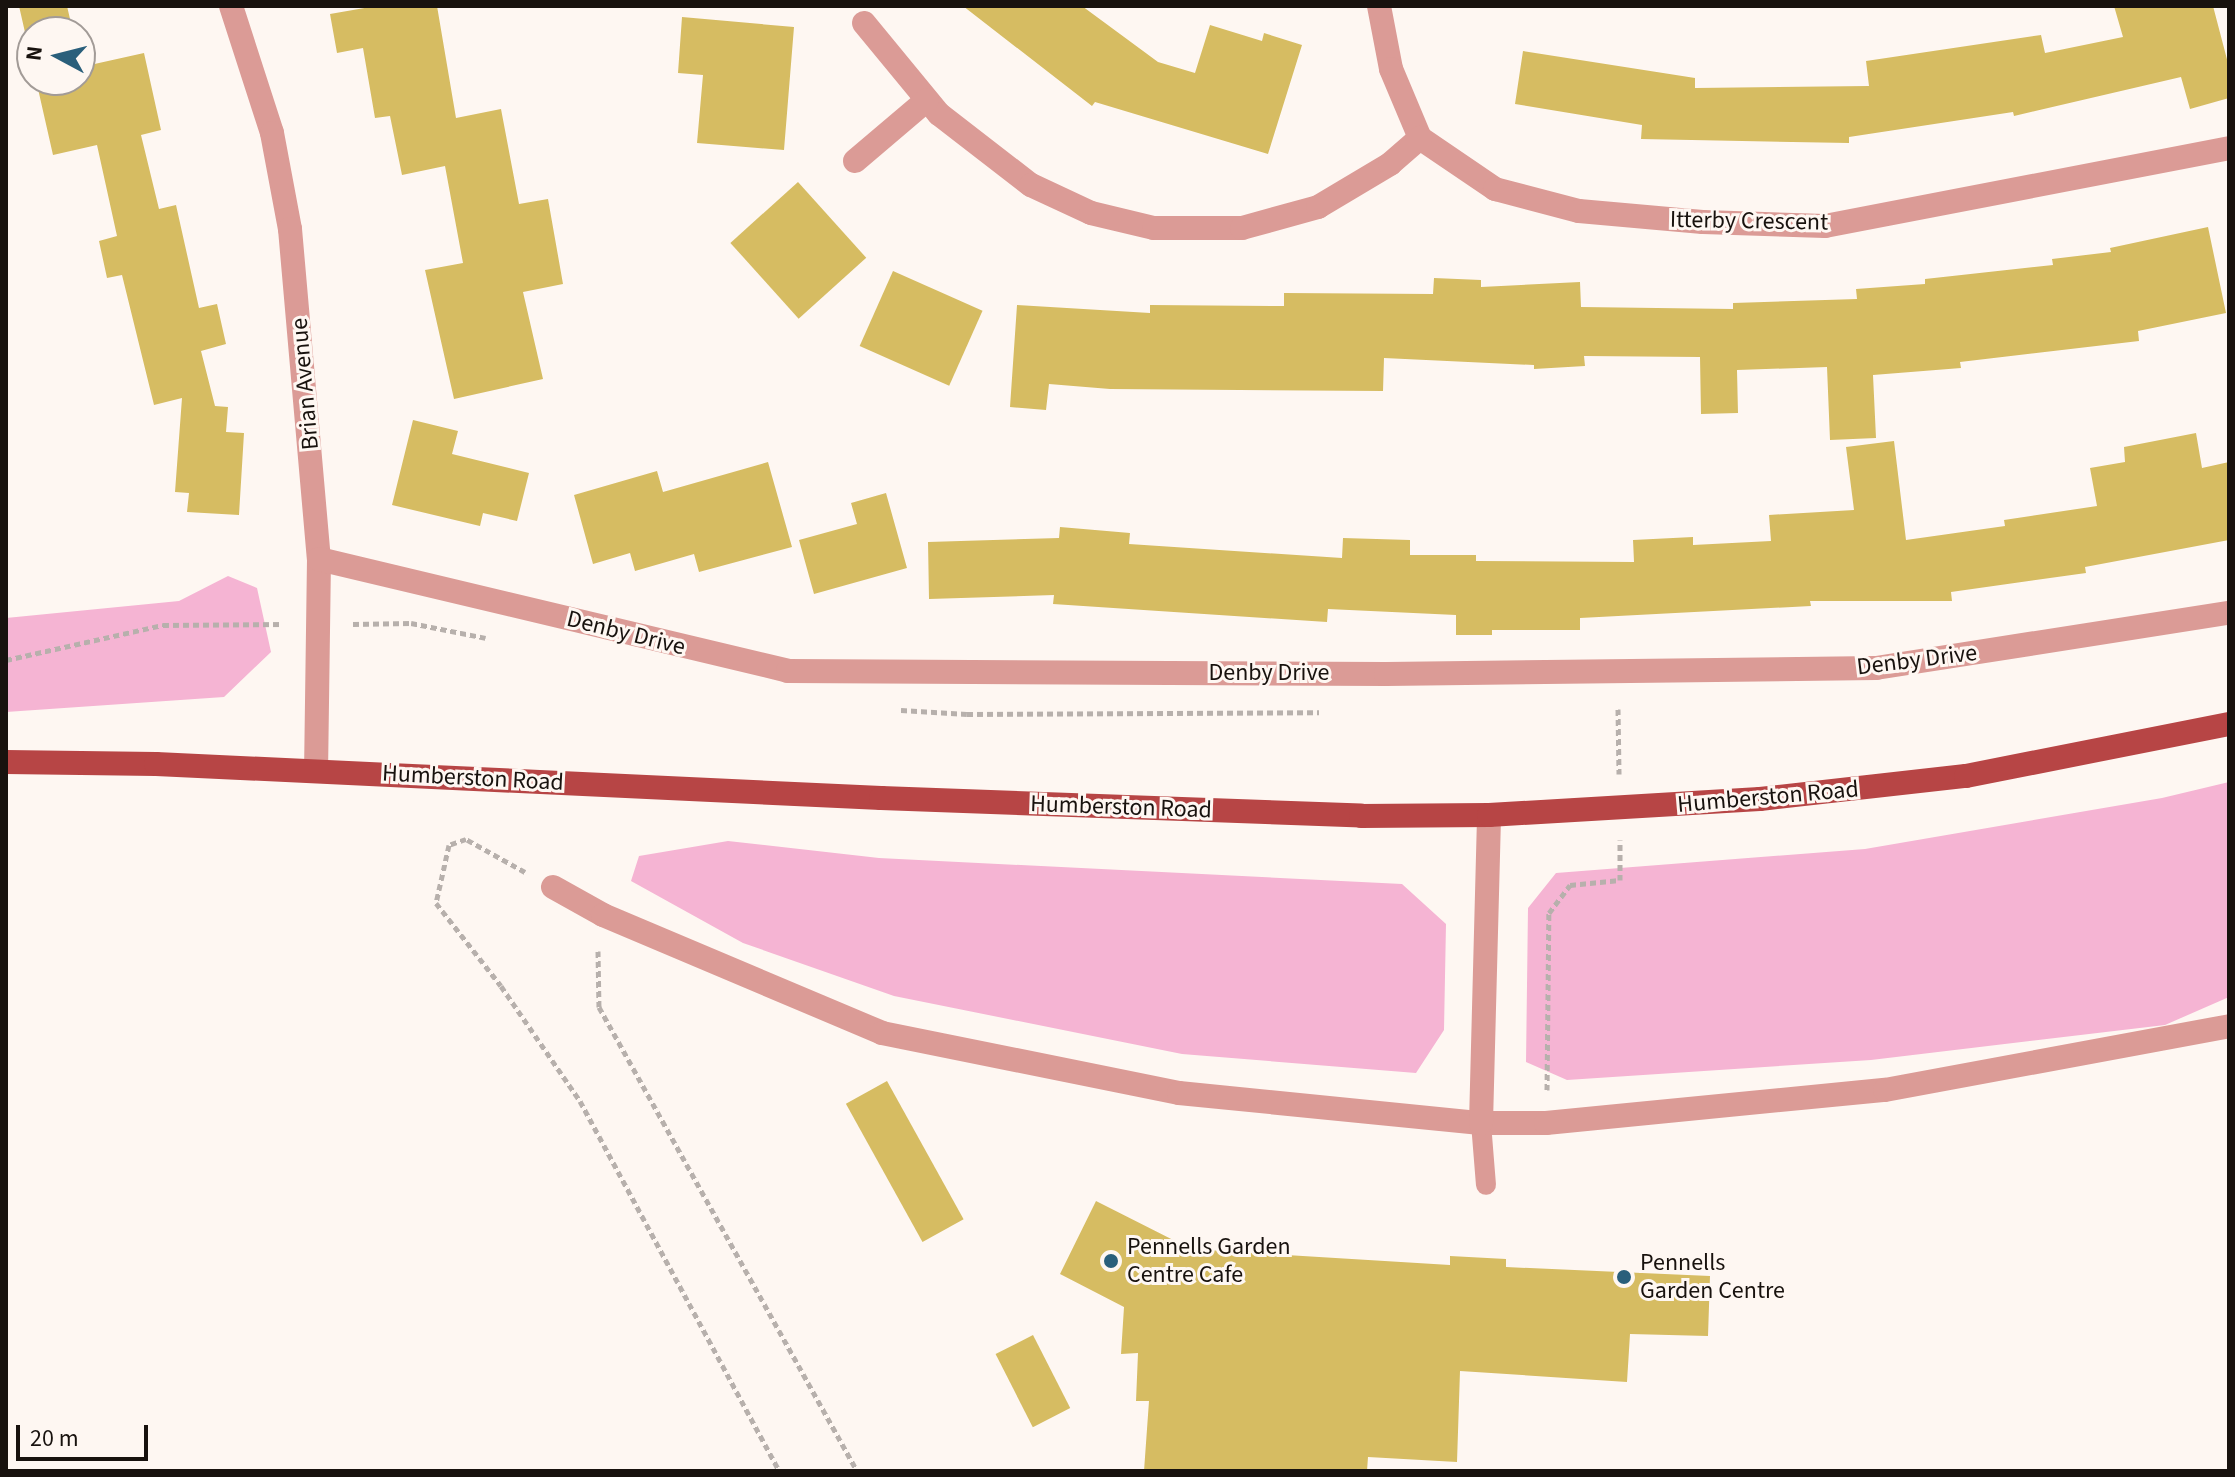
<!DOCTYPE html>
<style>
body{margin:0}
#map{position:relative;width:2235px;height:1477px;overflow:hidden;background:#fef7f2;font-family:"Source Sans 3",sans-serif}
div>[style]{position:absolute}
.green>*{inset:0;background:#f5b4d3}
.building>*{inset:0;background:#d6bc62;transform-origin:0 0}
.path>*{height:5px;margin-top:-2.5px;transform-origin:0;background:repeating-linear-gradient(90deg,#b7b0ac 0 6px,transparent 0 10px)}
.service>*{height:20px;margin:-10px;padding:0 10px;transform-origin:10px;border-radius:10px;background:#db9b96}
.minor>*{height:24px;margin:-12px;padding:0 12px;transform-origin:12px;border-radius:12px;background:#db9b96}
.primary>*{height:24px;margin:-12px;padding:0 12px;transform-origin:12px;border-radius:12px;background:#b74545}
.dots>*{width:22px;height:22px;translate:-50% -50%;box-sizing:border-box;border:4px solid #fef7f2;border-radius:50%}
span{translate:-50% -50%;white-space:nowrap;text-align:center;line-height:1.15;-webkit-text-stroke:6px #fef7f2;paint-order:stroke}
.street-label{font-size:24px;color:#18120e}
.poi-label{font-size:24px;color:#18120e}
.left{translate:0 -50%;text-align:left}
.frame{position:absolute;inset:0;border:8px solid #18120e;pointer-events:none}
.north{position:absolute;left:16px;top:16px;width:80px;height:80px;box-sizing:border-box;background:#fef7f2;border:2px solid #a29b97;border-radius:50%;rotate:277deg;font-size:22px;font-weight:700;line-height:32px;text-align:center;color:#18120e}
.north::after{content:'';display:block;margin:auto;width:28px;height:36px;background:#2a5f7b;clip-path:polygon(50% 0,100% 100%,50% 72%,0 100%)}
.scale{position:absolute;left:16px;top:1425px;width:132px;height:36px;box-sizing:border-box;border:4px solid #18120e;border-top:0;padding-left:10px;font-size:24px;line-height:28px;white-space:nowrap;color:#18120e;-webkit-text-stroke:6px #fef7f2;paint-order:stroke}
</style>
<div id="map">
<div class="green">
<div style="clip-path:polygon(228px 576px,257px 588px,271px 652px,224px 697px,6px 712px,6px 618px,179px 601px)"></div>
<div style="clip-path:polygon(2229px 782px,2229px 997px,2165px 1025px,1871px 1060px,1567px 1080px,1526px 1062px,1528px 908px,1556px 873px,1865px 849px,2162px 798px)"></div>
<div style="clip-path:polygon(728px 841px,879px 858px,1402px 884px,1446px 924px,1444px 1030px,1416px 1073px,1182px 1054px,894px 996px,743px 943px,631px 881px,639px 856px)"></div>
</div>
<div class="building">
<div style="clip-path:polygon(19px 6px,67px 6px,73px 32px,32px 32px,32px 63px)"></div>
<div style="clip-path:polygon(376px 6px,437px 6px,456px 118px,501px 109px,519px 204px,548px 199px,563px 284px,523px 292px,543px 379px,454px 399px,425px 270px,463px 263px,445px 166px,402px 175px,390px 116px,375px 118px,363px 48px,337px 53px,330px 14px)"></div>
<div style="clip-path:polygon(963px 6px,1082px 6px,1158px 62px,1195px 73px,1210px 25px,1262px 41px,1264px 33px,1302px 45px,1268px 154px,1095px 102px,1092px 106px)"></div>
<div style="clip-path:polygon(2114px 6px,2213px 6px,2229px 67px,2229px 98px,2190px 109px,2181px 77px,2014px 116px,2013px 112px,1849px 137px,1849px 143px,1641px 139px,1642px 125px,1515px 104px,1523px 51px,1695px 78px,1695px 88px,1869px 86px,1866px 61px,2041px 35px,2045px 53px,2123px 37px)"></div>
<div style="clip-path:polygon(682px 17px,794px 27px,784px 150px,697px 143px,703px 75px,678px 73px)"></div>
<div style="clip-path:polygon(144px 53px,161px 130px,141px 135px,159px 209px,176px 205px,199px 308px,217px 304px,226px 344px,201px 351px,215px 406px,228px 407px,226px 432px,244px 433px,239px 515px,187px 512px,189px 493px,175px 492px,182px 398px,154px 405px,122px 275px,107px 278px,99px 241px,117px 236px,97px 145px,53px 155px,36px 80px,80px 80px,80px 61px,81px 67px)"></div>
<div style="left:798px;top:182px;width:102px;height:91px;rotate:48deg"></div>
<div style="clip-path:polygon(2208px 227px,2226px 313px,2138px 331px,2139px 341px,1960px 362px,1961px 368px,1873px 375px,1876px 438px,1830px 440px,1827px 367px,1737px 370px,1738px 413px,1701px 414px,1700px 357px,1584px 356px,1585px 366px,1534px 369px,1534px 365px,1384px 358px,1383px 391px,1110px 389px,1049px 384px,1046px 410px,1010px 407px,1017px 305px,1150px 313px,1150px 305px,1284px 306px,1284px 293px,1433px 294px,1434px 278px,1481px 280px,1481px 287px,1580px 282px,1581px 307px,1733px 309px,1733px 303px,1857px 299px,1856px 289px,1925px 284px,1925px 279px,2053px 265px,2052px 259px,2111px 252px,2110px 248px)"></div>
<div style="left:893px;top:271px;width:98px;height:82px;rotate:24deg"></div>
<div style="clip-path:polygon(413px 420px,458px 431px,452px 454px,529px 473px,517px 521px,483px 513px,480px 526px,392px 505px)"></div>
<div style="clip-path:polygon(2196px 433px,2202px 468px,2229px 462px,2229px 540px,2085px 567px,2086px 573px,1951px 592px,1952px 601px,1810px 601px,1811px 606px,1580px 618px,1580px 630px,1492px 630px,1492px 635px,1456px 635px,1456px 615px,1328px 609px,1327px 622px,1053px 604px,1054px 595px,929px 599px,928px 542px,1059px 538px,1060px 527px,1130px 533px,1129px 544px,1342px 558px,1343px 538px,1410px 540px,1410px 555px,1476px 555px,1476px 561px,1634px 562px,1633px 540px,1693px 537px,1693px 545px,1771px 541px,1769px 515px,1854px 510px,1846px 447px,1894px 441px,1906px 540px,2005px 526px,2004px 520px,2097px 506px,2090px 468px,2125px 462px,2124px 447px)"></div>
<div style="clip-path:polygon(768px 462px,792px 547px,699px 572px,694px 554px,635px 571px,630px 553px,593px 564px,574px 495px,657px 471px,663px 492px)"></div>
<div style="clip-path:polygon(886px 493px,907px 568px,814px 594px,799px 540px,857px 524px,851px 503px)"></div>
<div style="left:887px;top:1081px;width:158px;height:47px;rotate:61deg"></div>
<div style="clip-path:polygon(1096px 1201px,1191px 1249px,1450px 1265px,1450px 1256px,1506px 1259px,1506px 1267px,1710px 1276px,1708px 1336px,1630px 1334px,1627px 1382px,1460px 1371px,1457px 1462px,1368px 1457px,1367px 1471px,1144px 1471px,1149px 1401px,1136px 1401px,1138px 1353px,1121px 1354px,1124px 1307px,1060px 1274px)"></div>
<div style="left:1033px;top:1335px;width:82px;height:42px;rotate:63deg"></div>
</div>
<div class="path">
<div style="left:353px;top:624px;width:58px;rotate:-1deg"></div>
<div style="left:411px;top:623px;width:76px;rotate:11.3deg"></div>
<div style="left:6px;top:660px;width:161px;rotate:-12.6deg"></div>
<div style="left:163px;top:625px;width:120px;rotate:-0.5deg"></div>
<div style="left:1618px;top:709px;width:65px;rotate:89.1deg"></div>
<div style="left:901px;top:710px;width:66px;rotate:3.5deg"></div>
<div style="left:967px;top:714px;width:352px;rotate:-0.3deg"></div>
<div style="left:525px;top:872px;width:68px;rotate:-150.8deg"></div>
<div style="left:466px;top:839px;width:18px;rotate:161deg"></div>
<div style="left:449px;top:845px;width:59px;rotate:102.6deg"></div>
<div style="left:436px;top:903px;width:105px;rotate:51.9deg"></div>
<div style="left:501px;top:986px;width:140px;rotate:55.5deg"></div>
<div style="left:580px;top:1101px;width:420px;rotate:61.7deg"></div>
<div style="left:598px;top:951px;width:56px;rotate:89deg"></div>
<div style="left:599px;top:1007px;width:531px;rotate:60.92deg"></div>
<div style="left:1547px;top:1090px;width:177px;rotate:-89.4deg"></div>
<div style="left:1549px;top:913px;width:35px;rotate:-53deg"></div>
<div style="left:1570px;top:885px;width:50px;rotate:-5.7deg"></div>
<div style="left:1620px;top:880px;width:40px;rotate:-90deg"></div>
</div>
<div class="service">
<div style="left:1481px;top:1123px;width:62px;rotate:85.4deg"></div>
</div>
<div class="minor">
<div style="left:231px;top:6px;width:133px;rotate:72.1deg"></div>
<div style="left:272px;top:133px;width:98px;rotate:79.4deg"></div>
<div style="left:290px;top:229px;width:331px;rotate:85deg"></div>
<div style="left:319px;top:559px;width:212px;rotate:90.8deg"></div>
<div style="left:1379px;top:6px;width:64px;rotate:79.2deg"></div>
<div style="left:1391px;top:69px;width:75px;rotate:67.2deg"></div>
<div style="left:1420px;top:138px;width:91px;rotate:34.2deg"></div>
<div style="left:1495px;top:189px;width:87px;rotate:14.7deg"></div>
<div style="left:1579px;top:211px;width:124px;rotate:5.1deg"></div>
<div style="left:1703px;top:222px;width:122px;rotate:1.9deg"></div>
<div style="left:1825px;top:226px;width:411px;rotate:-10.9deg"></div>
<div style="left:864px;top:23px;width:118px;rotate:50.5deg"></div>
<div style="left:939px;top:114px;width:116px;rotate:37.7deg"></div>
<div style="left:1031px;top:185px;width:66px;rotate:25deg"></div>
<div style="left:1091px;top:213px;width:65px;rotate:13.4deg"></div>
<div style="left:1154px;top:228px;width:88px"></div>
<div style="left:1242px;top:228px;width:79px;rotate:-15.4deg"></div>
<div style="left:1318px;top:207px;width:84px;rotate:-30.8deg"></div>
<div style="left:1390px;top:164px;width:40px;rotate:-41deg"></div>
<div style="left:855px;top:161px;width:94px;rotate:-40.3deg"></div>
<div style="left:319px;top:559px;width:482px;rotate:13.4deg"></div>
<div style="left:788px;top:671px;width:598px;rotate:0.29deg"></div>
<div style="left:1386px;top:674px;width:490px;rotate:-0.7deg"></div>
<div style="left:1876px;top:668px;width:357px;rotate:-8.9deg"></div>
<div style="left:553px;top:887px;width:57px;rotate:29.2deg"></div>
<div style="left:603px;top:915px;width:303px;rotate:22.9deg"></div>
<div style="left:882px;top:1033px;width:303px;rotate:11.4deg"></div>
<div style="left:1179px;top:1093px;width:303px;rotate:5.7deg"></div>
<div style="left:1481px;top:1123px;width:65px"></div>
<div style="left:1546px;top:1123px;width:341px;rotate:-5.6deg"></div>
<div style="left:1885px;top:1090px;width:350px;rotate:-10.5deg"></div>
<div style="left:1481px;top:1123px;width:308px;rotate:-88.5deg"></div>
</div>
<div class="primary">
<div style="left:6px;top:762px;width:150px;rotate:0.8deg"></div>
<div style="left:156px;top:764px;width:726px;rotate:2.69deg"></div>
<div style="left:881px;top:798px;width:480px;rotate:2.1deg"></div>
<div style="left:1361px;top:816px;width:128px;rotate:-0.4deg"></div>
<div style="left:1489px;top:815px;width:271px;rotate:-3.4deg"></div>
<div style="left:1760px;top:799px;width:207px;rotate:-6.4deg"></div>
<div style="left:1966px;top:776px;width:268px;rotate:-11.2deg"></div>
</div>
<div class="dots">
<div style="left:1111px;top:1261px;background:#2a5f7b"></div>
<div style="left:1624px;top:1277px;background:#2a5f7b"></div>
</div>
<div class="street-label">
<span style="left:1749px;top:221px;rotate:1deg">Itterby Crescent</span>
<span style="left:305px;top:384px;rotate:-95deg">Brian Avenue</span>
<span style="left:626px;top:633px;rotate:14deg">Denby Drive</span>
<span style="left:1917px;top:660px;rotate:-7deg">Denby Drive</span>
<span style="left:1269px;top:673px">Denby Drive</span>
<span style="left:473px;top:778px;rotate:3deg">Humberston Road</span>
<span style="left:1768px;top:797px;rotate:-5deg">Humberston Road</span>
<span style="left:1121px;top:807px;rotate:2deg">Humberston Road</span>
</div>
<div class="poi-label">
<span class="left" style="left:1127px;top:1261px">Pennells Garden<br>Centre Cafe</span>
<span class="left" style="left:1640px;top:1277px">Pennells<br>Garden Centre</span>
</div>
<div class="frame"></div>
<div class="north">N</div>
<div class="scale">20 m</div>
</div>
